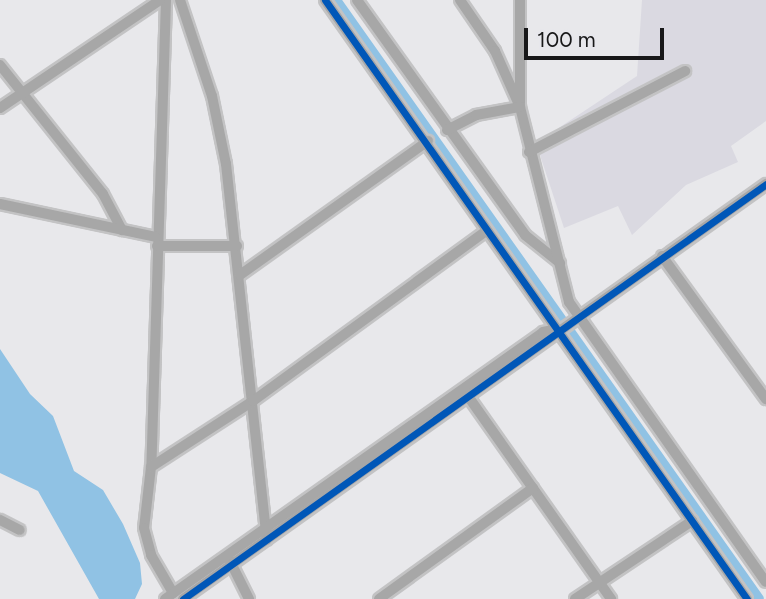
<!DOCTYPE html>
<style>
body{margin:0}
#map{position:relative;width:766px;height:599px;overflow:hidden;background:#e8e8eb;font-family:Figtree,sans-serif}
div>[style]{position:absolute}
.built>*{inset:0;background:#dad9e1}
.water>*{inset:0;background:#90c2e4}
.canal>*{height:10px;margin:-5px;padding:0 5px;transform-origin:5px;border-radius:5px;background:#90c2e4}
.roads{filter:drop-shadow(2px 0 #c3c3c4) drop-shadow(-2px 0 #c3c3c4) drop-shadow(0 2px #c3c3c4) drop-shadow(0 -2px #c3c3c4)}
.minor>*{height:10px;margin:-5px;padding:0 5px;transform-origin:5px;border-radius:5px;background:#a7a7a7}
.cycleway>*{height:7px;margin:-3.5px;padding:0 3.5px;transform-origin:3.5px;border-radius:3.5px;background:#0057b8}
span{translate:-50% -50%;white-space:nowrap;text-align:center;line-height:1.15;-webkit-text-stroke:7px #e7e7ec;paint-order:stroke}
.scale{position:absolute;left:524px;top:28px;width:140px;height:32px;box-sizing:border-box;border:4px solid #181819;border-top:0;padding-left:9px;font-size:21px;line-height:24px;white-space:nowrap;color:#181819;-webkit-text-stroke:5px #e7e7ec;paint-order:stroke}
</style>
<div id="map">
<div class="built">
<div style="clip-path:polygon(642px 0,766px 0,766px 121px,731px 146px,738px 162px,686px 185px,632px 235px,618px 206px,564px 228px,536px 143px,637px 76px)"></div>
</div>
<div class="water">
<div style="clip-path:polygon(0 349px,30px 394px,53px 416px,74px 471px,103px 490px,123px 524px,140px 563px,142px 584px,135px 599px,99px 599px,38px 491px,0 473px)"></div>
</div>
<div class="canal">
<div style="left:336px;top:0;width:733px;rotate:54.77deg"></div>
</div>
<div class="roads">
<div class="minor">
<div style="left:166px;top:0;width:467px;rotate:91.8deg"></div>
<div style="left:151px;top:467px;width:61px;rotate:96.5deg"></div>
<div style="left:144px;top:528px;width:28px;rotate:75deg"></div>
<div style="left:151px;top:555px;width:44px;rotate:59.9deg"></div>
<div style="left:180px;top:0;width:101px;rotate:71.6deg"></div>
<div style="left:212px;top:96px;width:69px;rotate:78.4deg"></div>
<div style="left:226px;top:164px;width:378px;rotate:83.8deg"></div>
<div style="left:325px;top:0;width:733px;rotate:54.84deg"></div>
<div style="left:357px;top:0;width:289px;rotate:54.4deg"></div>
<div style="left:525px;top:235px;width:45px;rotate:38.7deg"></div>
<div style="left:460px;top:0;width:62px;rotate:55.5deg"></div>
<div style="left:495px;top:51px;width:61px;rotate:65.9deg"></div>
<div style="left:520px;top:107px;width:201px;rotate:75.9deg"></div>
<div style="left:569px;top:302px;width:342px;rotate:54.9deg"></div>
<div style="left:0;top:65px;width:165px;rotate:51.4deg"></div>
<div style="left:103px;top:194px;width:41px;rotate:62.2deg"></div>
<div style="left:520px;top:103px;width:103px;rotate:-90deg"></div>
<div style="left:0;top:108px;width:193px;rotate:-34deg"></div>
<div style="left:447px;top:130px;width:33px;rotate:-27deg"></div>
<div style="left:476px;top:115px;width:45px;rotate:-10.3deg"></div>
<div style="left:529px;top:152px;width:176px;rotate:-27.4deg"></div>
<div style="left:0;top:204px;width:159px;rotate:11.9deg"></div>
<div style="left:157px;top:246px;width:80px"></div>
<div style="left:662px;top:256px;width:177px;rotate:54deg"></div>
<div style="left:240px;top:275px;width:231px;rotate:-35.5deg"></div>
<div style="left:470px;top:399px;width:245px;rotate:54.8deg"></div>
<div style="left:151px;top:467px;width:121px;rotate:-32.9deg"></div>
<div style="left:253px;top:401px;width:288px;rotate:-36.1deg"></div>
<div style="left:0;top:520px;width:22px;rotate:27deg"></div>
<div style="left:229px;top:559px;width:45px;rotate:63.4deg"></div>
<div style="left:165px;top:599px;width:463px;rotate:-35.2deg"></div>
<div style="left:543px;top:332px;width:14px;rotate:-12deg"></div>
<div style="left:183px;top:599px;width:716px;rotate:-35.44deg"></div>
<div style="left:379px;top:599px;width:190px;rotate:-35.8deg"></div>
<div style="left:575px;top:599px;width:141px;rotate:-33.7deg"></div>
</div>
</div>
<div class="cycleway">
<div style="left:325px;top:0;width:733px;rotate:54.84deg"></div>
<div style="left:183px;top:599px;width:716px;rotate:-35.44deg"></div>
</div>
<div class="scale">100 m</div>
</div>
